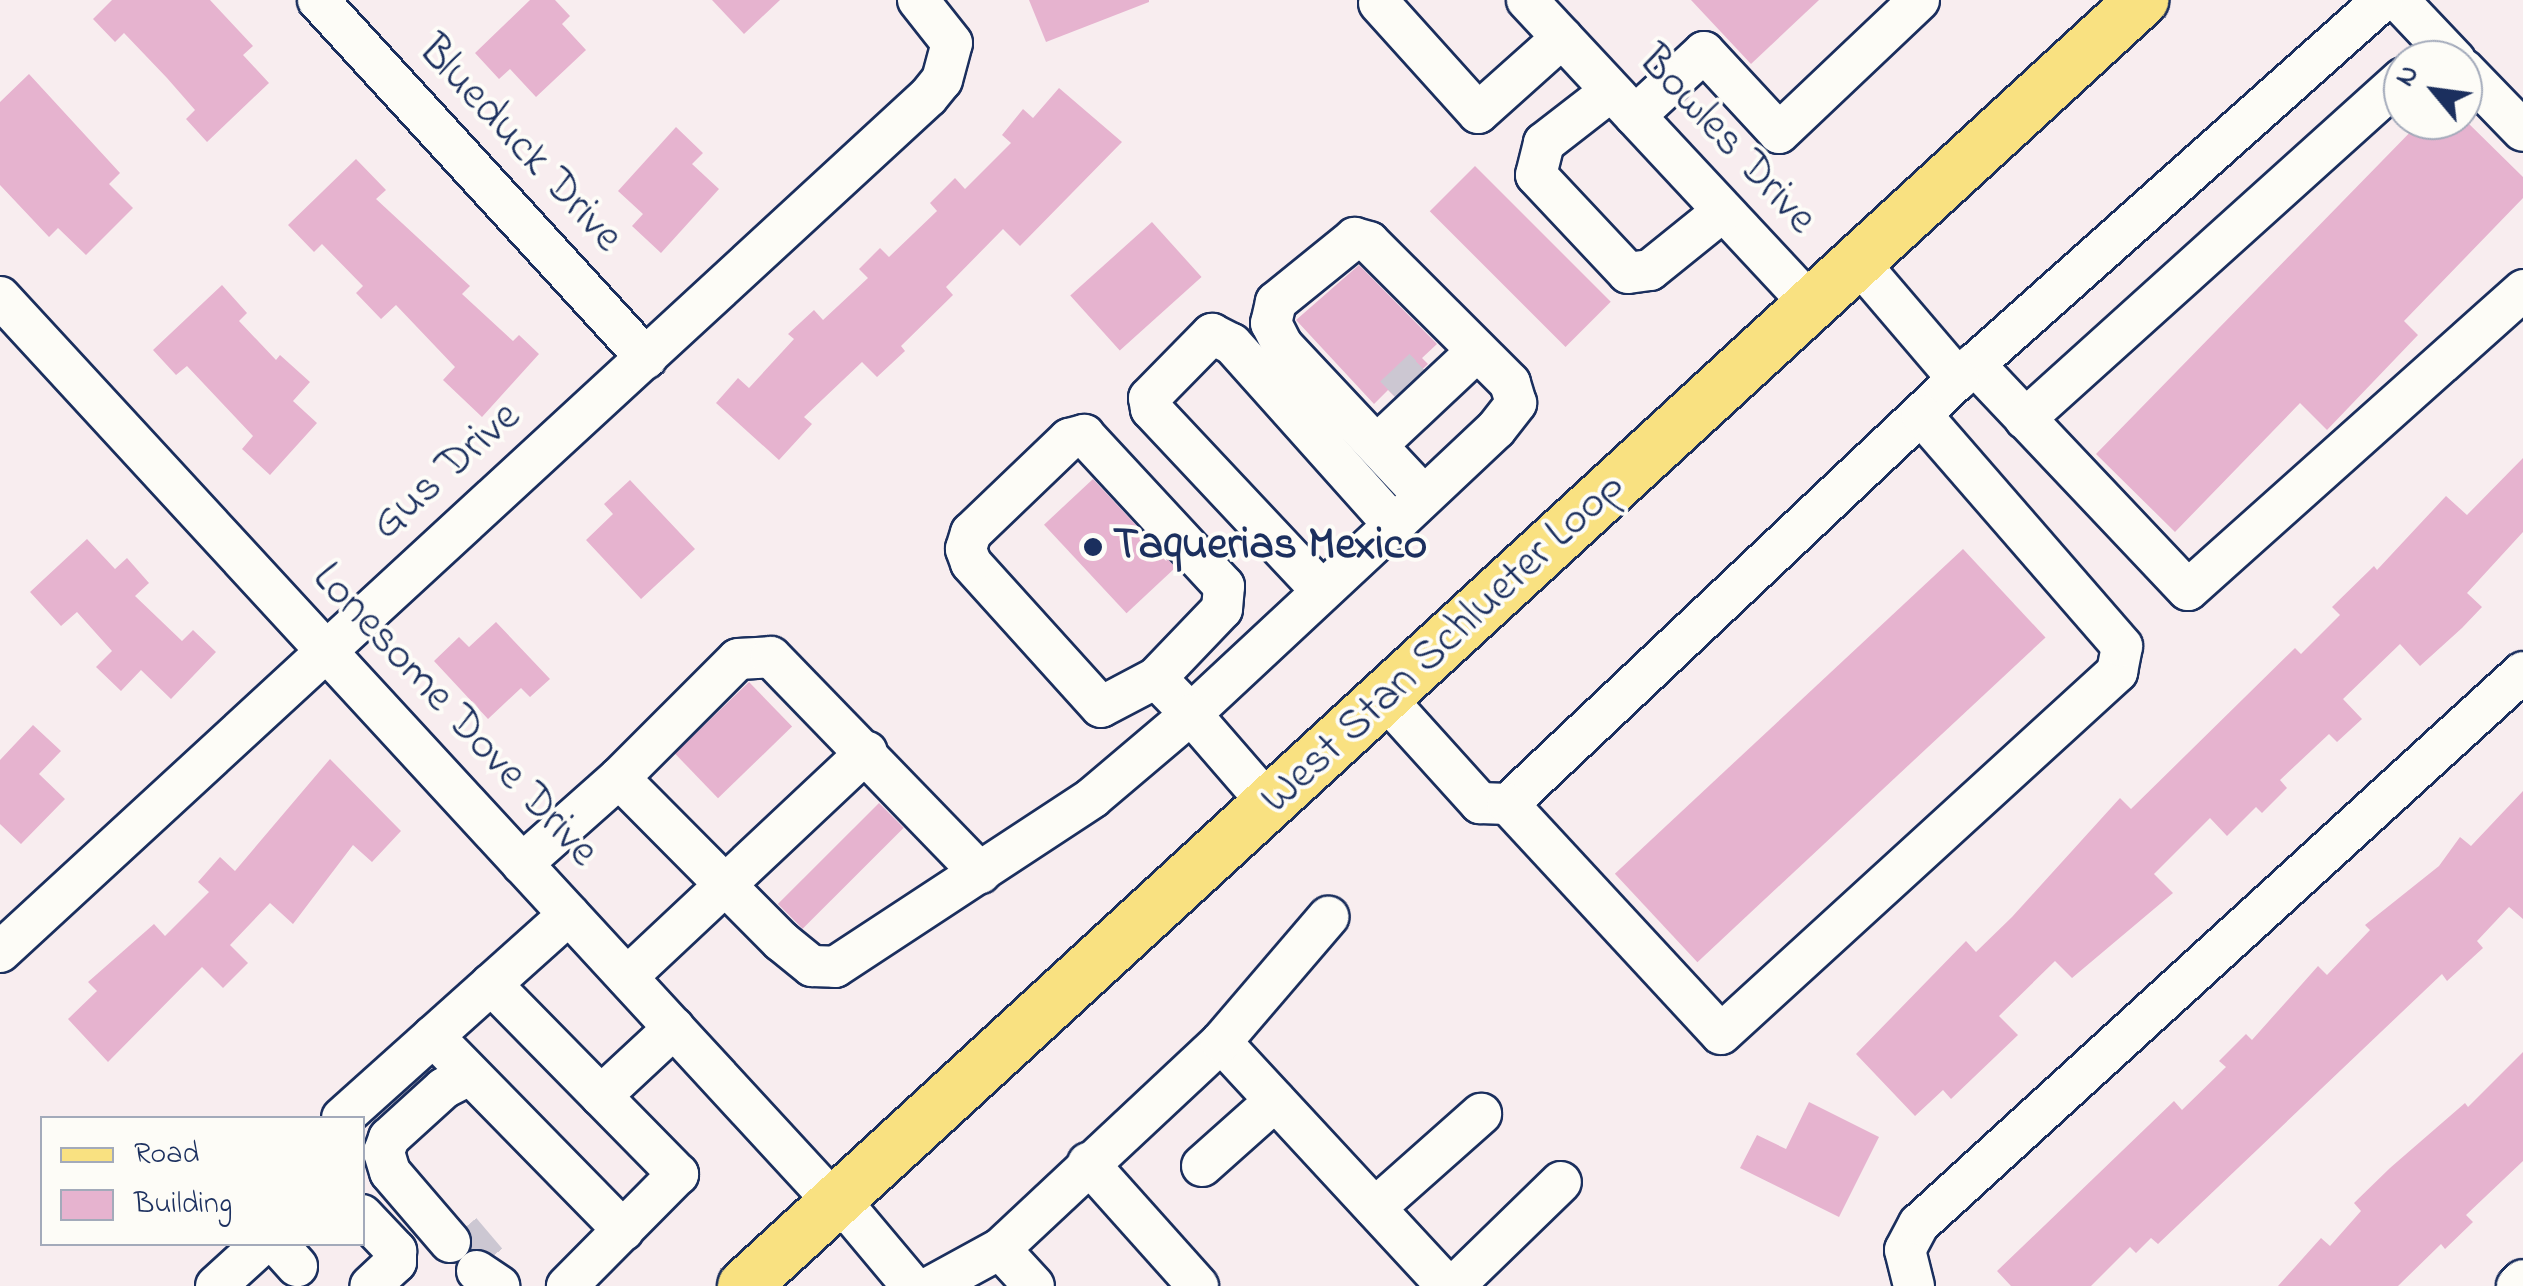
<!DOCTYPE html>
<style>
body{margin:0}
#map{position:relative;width:2523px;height:1286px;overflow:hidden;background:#f8edef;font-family:"Indie Flower",sans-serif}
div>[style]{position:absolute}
.building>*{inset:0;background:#e6b3cf;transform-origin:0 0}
.minor-tunnel>*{height:40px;margin-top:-20px;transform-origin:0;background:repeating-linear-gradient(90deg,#ccc7d2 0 40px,transparent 0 60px)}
.roads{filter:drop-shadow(2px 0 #1b2f5e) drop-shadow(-2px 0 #1b2f5e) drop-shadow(0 2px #1b2f5e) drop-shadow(0 -2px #1b2f5e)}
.minor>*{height:40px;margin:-20px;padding:0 20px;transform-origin:20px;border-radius:20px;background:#fdfcf7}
.major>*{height:52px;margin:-26px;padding:0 26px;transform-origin:26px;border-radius:26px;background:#f9e181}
.dots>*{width:28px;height:28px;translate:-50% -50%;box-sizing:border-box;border:5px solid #fdfcf7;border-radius:50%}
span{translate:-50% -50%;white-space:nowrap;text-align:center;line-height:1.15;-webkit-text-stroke:8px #fdfcf7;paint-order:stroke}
.street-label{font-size:45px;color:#1b2f5e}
.poi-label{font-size:45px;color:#1b2f5e;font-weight:700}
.left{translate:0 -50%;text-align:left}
.legend{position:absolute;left:40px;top:1116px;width:325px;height:130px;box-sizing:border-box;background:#fdfcf7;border:2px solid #a3aaba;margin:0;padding:12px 18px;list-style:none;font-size:30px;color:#1b2f5e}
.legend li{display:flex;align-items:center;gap:20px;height:50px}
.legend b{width:50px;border:2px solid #a3aaba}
.north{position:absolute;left:2383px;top:40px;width:100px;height:100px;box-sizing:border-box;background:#fdfcf7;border:2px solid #a3aaba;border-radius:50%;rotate:299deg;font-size:28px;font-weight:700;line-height:40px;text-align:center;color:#1b2f5e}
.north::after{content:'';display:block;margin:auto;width:35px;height:45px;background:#1b2f5e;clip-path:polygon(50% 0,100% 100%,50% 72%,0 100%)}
</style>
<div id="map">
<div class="building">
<div style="clip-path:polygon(112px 0,210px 0,253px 46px,243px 55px,269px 83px,207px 142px,186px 119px,195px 110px,167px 78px,124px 33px,115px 42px,93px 19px)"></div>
<div style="clip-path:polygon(530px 0,555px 0,570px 16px,562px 24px,586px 50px,536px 97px,510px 69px,499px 79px,475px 53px)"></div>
<div style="clip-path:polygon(712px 0,780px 0,744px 34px)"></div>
<div style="clip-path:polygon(1029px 0,1149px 0,1149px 2px,1046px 42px)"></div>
<div style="clip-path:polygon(1691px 0,1819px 0,1751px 64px)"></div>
<div style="clip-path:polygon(29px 74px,120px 173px,109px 184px,133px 208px,86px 255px,58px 228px,49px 237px,0 185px,0 102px)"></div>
<div style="clip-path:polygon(1059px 88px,1122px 142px,1020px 246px,1003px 229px,946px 287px,953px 295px,901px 346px,905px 351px,877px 377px,862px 362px,804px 417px,812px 424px,779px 460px,716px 403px,738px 378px,749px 388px,794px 339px,788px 334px,814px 310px,823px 320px,868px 278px,859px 269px,880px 248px,889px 257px,937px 211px,930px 203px,955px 178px,965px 189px,1011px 143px,1002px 135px,1023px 109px,1033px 118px)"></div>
<div style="clip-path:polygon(2422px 120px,2465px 120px,2523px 177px,2523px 198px,2404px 321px,2418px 335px,2327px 430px,2300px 403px,2175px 532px,2096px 454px)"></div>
<div style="clip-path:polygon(676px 127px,703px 153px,692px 164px,719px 189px,661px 253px,632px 226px,643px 214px,618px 191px)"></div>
<div style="clip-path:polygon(356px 159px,386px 190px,376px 199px,470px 286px,462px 294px,513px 341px,519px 335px,539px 354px,482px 417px,443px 380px,455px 367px,396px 305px,381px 319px,356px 293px,363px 286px,322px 244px,314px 252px,288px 225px)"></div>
<div style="left:1475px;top:166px;width:192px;height:64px;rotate:45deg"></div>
<div style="left:1152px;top:222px;width:74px;height:110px;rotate:48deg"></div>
<div style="clip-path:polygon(1359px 265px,1437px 344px,1422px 358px,1428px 364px,1394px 396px,1388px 390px,1374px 404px,1296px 320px)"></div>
<div style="clip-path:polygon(222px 285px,247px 313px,239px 321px,276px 360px,280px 355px,310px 382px,293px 401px,317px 423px,270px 475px,242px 449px,253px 436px,187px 366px,176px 375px,153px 350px)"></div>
<div style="clip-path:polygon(2523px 458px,2523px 532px,2467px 593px,2482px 607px,2462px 628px,2420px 666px,2400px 644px,2343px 699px,2362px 719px,2337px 742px,2329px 734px,2280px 780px,2287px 788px,2262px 813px,2256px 807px,2227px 836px,2210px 818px,2154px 874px,2173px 893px,2072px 978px,2055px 961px,1999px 1016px,2018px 1035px,1951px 1099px,1943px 1090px,1915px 1116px,1856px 1054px,1966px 941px,1976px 952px,2012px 917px,2120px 798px,2131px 809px,2295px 648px,2301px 654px,2340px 615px,2332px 607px,2374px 566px,2377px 570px,2446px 496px,2467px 515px)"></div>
<div style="left:1093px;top:479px;width:121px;height:67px;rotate:47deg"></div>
<div style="clip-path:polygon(630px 480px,695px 549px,641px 599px,586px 540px,613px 514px,604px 504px)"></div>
<div style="clip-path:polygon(87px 539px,115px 569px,127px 558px,149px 583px,135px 596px,182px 641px,193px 630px,216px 652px,171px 699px,141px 670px,121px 691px,96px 667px,112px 651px,77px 612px,61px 626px,30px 592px)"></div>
<div style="left:1963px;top:549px;width:121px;height:476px;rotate:47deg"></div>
<div style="clip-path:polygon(496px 622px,550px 679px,530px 697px,521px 688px,488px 719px,434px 661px,459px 637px,469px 647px)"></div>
<div style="left:749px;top:682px;width:62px;height:103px;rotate:46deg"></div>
<div style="clip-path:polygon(33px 725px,61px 751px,39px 774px,65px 799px,21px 844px,0 824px,0 760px)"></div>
<div style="clip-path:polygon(330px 759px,401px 831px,372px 862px,353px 845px,293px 924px,270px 903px,230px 945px,248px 963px,223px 988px,202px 967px,108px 1062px,68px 1019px,97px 991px,88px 982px,154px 924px,165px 936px,209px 892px,198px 882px,220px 857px,235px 871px)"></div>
<div style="clip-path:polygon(2523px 791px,2523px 919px,2509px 907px,2477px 941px,2483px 948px,2447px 981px,2442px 974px,2158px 1244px,2151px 1238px,2136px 1253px,2130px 1247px,2091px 1286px,2011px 1286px,1997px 1271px,2174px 1101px,2182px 1110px,2226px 1067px,2219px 1061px,2246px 1034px,2252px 1040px,2318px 966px,2327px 975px,2370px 930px,2365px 925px,2439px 866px,2460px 837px,2471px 846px)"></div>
<div style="left:879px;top:803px;width:35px;height:143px;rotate:45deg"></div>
<div style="clip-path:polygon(2523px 1052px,2523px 1161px,2466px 1215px,2473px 1222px,2445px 1249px,2441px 1244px,2398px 1286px,2278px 1286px,2321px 1238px,2330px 1246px,2361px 1211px,2354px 1203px,2390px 1168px,2465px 1103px,2468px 1107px)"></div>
<div style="clip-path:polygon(1809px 1102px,1879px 1137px,1839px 1217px,1740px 1168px,1757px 1135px,1786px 1149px)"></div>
</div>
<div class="minor-tunnel">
<div style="left:1394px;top:396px;width:47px;rotate:-43.3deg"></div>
<div style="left:461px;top:1231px;width:43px;rotate:49.7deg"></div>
</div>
<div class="roads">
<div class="minor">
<div style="left:318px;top:0;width:486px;rotate:47.5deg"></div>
<div style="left:1527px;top:0;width:418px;rotate:47deg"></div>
<div style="left:2398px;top:0;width:83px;rotate:46.5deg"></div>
<div style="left:1379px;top:3px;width:148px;rotate:48deg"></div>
<div style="left:1478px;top:113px;width:113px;rotate:-41.8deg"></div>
<div style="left:2463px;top:69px;width:86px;rotate:45.9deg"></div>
<div style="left:1611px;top:91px;width:85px;rotate:142.2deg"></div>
<div style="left:1544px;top:143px;width:33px;rotate:104deg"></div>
<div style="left:1536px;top:175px;width:134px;rotate:46.8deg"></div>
<div style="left:1628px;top:273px;width:22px;rotate:-8deg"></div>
<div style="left:1650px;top:270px;width:94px;rotate:-38.9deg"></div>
<div style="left:1635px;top:116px;width:94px;rotate:-42.8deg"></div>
<div style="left:1704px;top:52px;width:110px;rotate:47.2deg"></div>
<div style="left:1779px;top:133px;width:193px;rotate:-43.5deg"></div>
<div style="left:1859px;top:263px;width:153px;rotate:49.5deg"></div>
<div style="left:1958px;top:379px;width:569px;rotate:-41.73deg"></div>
<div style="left:0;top:297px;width:1232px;rotate:47.34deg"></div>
<div style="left:1974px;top:364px;width:311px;rotate:46.6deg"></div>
<div style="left:2188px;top:590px;width:450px;rotate:-41.8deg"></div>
<div style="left:2025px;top:419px;width:509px;rotate:-42.05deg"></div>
<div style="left:1084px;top:435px;width:206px;rotate:47.2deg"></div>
<div style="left:1224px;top:586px;width:23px;rotate:95deg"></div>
<div style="left:1222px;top:609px;width:95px;rotate:133.7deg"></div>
<div style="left:1156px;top:678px;width:62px;rotate:152.2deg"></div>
<div style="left:1101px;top:707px;width:194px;rotate:-132.1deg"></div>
<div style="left:971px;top:563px;width:15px;rotate:-110deg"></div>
<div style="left:966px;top:549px;width:17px;rotate:-73deg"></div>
<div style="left:971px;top:533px;width:136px;rotate:-43.8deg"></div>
<div style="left:1069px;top:439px;width:16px;rotate:-15deg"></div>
<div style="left:1378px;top:444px;width:136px;rotate:-43.2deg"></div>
<div style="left:1322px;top:591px;width:250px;rotate:-133.2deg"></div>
<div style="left:1151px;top:409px;width:11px;rotate:-100deg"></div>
<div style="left:1149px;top:398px;width:90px;rotate:-45.5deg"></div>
<div style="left:1212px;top:334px;width:22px;rotate:27deg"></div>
<div style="left:1232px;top:344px;width:243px;rotate:48.2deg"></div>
<div style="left:1156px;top:678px;width:50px;rotate:45.8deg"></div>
<div style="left:1191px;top:714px;width:277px;rotate:-43deg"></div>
<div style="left:1394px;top:525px;width:140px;rotate:-43.3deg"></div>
<div style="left:1496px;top:429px;width:33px;rotate:-52deg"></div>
<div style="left:1516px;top:403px;width:21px;rotate:-107deg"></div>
<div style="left:1510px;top:383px;width:199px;rotate:-135deg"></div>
<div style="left:1369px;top:242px;width:15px;rotate:-164deg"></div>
<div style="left:1355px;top:238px;width:102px;rotate:141deg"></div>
<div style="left:1276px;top:302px;width:22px;rotate:103deg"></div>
<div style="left:1271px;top:323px;width:25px;rotate:63deg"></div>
<div style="left:1282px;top:345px;width:207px;rotate:46.8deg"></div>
<div style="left:1385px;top:698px;width:142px;rotate:47.9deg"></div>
<div style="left:1480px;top:803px;width:28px;rotate:2deg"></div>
<div style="left:1508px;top:804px;width:619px;rotate:-43.36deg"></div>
<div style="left:619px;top:778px;width:168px;rotate:-45deg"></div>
<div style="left:738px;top:659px;width:33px;rotate:-3deg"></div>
<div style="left:771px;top:657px;width:301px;rotate:45.9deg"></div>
<div style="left:1508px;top:804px;width:313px;rotate:47.2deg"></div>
<div style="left:1721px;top:1034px;width:537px;rotate:-42.43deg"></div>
<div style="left:2117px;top:672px;width:26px;rotate:-79deg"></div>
<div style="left:2122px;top:646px;width:305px;rotate:-131deg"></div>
<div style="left:522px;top:864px;width:130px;rotate:-41.6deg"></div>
<div style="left:619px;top:778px;width:230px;rotate:45.2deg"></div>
<div style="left:781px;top:941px;width:40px;rotate:39deg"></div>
<div style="left:812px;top:966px;width:23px;rotate:2deg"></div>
<div style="left:835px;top:967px;width:308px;rotate:-33.3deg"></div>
<div style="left:1092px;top:798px;width:130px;rotate:-40.3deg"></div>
<div style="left:1191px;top:714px;width:119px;rotate:49.1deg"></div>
<div style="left:0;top:952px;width:1262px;rotate:-42.66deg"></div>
<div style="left:928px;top:97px;width:22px;rotate:-51deg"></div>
<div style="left:942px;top:80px;width:38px;rotate:-75deg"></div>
<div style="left:952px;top:43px;width:55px;rotate:-128.3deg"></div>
<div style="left:627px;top:977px;width:329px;rotate:-43.2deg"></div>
<div style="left:491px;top:984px;width:267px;rotate:45.5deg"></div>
<div style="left:678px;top:1174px;width:158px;rotate:134.7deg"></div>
<div style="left:433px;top:1036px;width:272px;rotate:45.6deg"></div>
<div style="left:1221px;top:1042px;width:333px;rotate:47.2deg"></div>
<div style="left:601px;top:1096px;width:100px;rotate:-43deg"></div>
<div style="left:342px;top:1118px;width:305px;rotate:-41.9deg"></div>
<div style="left:1088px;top:1163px;width:165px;rotate:48.2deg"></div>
<div style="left:1202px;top:1166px;width:98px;rotate:-41.7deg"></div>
<div style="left:839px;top:1199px;width:114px;rotate:50deg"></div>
<div style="left:1375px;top:1208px;width:142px;rotate:-41.6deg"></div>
<div style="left:362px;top:1215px;width:50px;rotate:46.6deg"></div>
<div style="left:396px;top:1251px;width:11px;rotate:90deg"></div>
<div style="left:396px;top:1262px;width:35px;rotate:137deg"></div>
<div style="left:450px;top:1242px;width:92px;rotate:-130.6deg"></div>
<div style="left:390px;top:1172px;width:21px;rotate:-107deg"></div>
<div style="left:384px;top:1152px;width:15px;rotate:-70deg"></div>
<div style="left:389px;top:1138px;width:74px;rotate:-42.3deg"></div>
<div style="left:444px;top:1088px;width:28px;rotate:-27deg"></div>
<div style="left:277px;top:1244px;width:30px;rotate:48deg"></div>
<div style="left:1000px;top:1249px;width:303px;rotate:-43.1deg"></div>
<div style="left:1221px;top:1042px;width:165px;rotate:-49.4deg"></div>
<div style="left:477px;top:1271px;width:27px;rotate:34deg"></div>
<div style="left:216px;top:1286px;width:62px;rotate:-42.4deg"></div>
<div style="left:932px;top:1286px;width:77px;rotate:-28.6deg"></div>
<div style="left:1000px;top:1249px;width:50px;rotate:47.4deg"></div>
<div style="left:1454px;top:1286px;width:149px;rotate:-44.2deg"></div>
<div style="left:1914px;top:1286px;width:37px;rotate:-104deg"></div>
<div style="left:1905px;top:1250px;width:30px;rotate:-62deg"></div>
<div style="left:1919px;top:1224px;width:818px;rotate:-42.42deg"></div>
<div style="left:2517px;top:1286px;width:8px;rotate:-45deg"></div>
</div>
<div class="major">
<div style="left:744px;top:1286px;width:1900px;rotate:-42.61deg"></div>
</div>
</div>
<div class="dots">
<div style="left:1093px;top:547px;background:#1b2f5e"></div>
</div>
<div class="street-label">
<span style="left:1726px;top:141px;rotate:47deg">Bowles Drive</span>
<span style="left:519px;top:145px;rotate:47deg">Blueduck Drive</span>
<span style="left:447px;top:472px;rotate:-42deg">Gus Drive</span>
<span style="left:1444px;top:644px;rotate:-43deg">West Stan Schlueter Loop</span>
<span style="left:454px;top:716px;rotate:47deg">Lonesome Dove Drive</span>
</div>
<div class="poi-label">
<span class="left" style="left:1113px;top:547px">Taquerias Mexico</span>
</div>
<ul class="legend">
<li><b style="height:12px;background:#f9e181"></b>Road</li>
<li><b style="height:28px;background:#e6b3cf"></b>Building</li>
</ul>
<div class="north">N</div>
</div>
